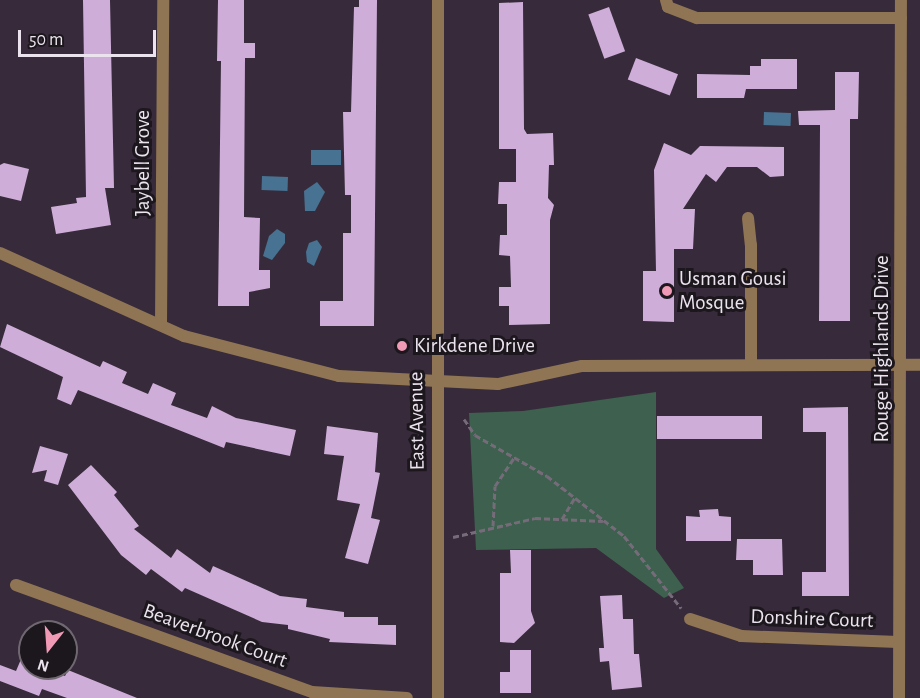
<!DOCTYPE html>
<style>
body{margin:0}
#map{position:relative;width:920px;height:698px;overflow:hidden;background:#372b3b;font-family:"Alegreya Sans",sans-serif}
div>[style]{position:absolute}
.green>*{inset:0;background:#3e604f}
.water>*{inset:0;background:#477292;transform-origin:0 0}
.building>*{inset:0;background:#ceadd8;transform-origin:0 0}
.path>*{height:3px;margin-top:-1.5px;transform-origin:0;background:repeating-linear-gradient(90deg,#756b79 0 6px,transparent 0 9px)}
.minor>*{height:12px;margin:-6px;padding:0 6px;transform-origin:6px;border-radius:6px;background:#907554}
.tertiary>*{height:12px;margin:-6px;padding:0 6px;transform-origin:6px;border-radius:6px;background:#907554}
.dots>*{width:16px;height:16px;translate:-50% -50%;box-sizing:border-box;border:3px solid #1c161d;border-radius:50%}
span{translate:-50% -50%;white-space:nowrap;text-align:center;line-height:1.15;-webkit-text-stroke:6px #1c161d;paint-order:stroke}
.street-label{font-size:21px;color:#ebe3ee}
.poi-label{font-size:21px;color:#ebe3ee}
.left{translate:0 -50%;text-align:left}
.north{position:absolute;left:18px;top:620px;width:60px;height:60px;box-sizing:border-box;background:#1c161d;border:2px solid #6f6871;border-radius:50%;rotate:197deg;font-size:16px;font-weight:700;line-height:24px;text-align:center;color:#ebe3ee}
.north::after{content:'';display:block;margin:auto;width:21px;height:27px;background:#f09ab5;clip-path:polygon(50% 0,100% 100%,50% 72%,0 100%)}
.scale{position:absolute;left:18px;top:30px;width:138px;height:27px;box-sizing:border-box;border:3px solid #ebe3ee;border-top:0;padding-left:8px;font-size:18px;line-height:21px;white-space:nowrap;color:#ebe3ee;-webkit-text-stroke:4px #1c161d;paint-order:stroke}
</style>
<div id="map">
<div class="green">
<div style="clip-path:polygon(656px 392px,656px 549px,684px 588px,664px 598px,596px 548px,476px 550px,469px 413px,523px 411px)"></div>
</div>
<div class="water">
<div style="left:764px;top:112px;width:27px;height:13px;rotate:2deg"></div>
<div style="left:311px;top:150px;width:30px;height:15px"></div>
<div style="left:262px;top:176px;width:26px;height:14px;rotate:2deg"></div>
<div style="clip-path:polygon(317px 182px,325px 192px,315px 211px,305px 211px,304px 191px)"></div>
<div style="clip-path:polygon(277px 229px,285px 234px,285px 243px,272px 260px,263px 256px,269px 236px)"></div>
<div style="clip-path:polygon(317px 240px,322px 247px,314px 266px,307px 262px,306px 252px,309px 243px)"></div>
</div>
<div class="building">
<div style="clip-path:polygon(83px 0,110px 0,114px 188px,105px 188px,111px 225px,56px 234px,51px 207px,77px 203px,76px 198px,86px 197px)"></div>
<div style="clip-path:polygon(218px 0,244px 0,244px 43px,255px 43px,255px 58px,245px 58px,244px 217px,260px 218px,259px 270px,270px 270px,270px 288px,249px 292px,249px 306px,218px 306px,221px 61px,217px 61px)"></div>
<div style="clip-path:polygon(359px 0,377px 0,374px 326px,320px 326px,320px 301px,343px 301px,343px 233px,351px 233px,351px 195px,345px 195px,343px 112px,351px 112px,354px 7px,359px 7px)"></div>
<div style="clip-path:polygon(523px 2px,524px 129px,527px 134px,553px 133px,554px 165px,549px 165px,548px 198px,554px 205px,550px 220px,550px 324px,509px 325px,509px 306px,499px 306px,499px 287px,511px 287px,510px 256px,499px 255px,500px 235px,507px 235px,507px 204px,498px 204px,499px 182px,516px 182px,516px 149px,499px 149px,499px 3px)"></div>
<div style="left:609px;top:7px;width:47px;height:22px;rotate:70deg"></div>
<div style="left:636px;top:58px;width:45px;height:23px;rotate:21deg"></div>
<div style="clip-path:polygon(761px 59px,797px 59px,797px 89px,746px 89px,744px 98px,697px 98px,697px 74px,750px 75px,750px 66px,761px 66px)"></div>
<div style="clip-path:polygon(835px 72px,859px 72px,858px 119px,850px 119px,850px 321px,819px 321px,820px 125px,799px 125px,798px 111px,835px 110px)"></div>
<div style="clip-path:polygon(664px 143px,691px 155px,700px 146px,784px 147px,784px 176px,770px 177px,757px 167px,727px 167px,716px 182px,706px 174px,683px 209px,695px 209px,693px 249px,674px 249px,674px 322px,643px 321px,643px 271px,656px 271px,654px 170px)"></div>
<div style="clip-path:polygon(4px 163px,29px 169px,21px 201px,0 196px,0 165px)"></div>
<div style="clip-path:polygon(7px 324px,100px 367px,103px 361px,127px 372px,122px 383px,148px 394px,153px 383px,176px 393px,171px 405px,207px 418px,212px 406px,236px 418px,296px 430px,290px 456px,226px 442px,224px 448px,78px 390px,71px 405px,57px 399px,63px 377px,0 347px)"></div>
<div style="clip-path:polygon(848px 407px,849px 596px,802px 596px,802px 572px,826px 572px,826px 432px,803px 432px,803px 408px)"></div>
<div style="left:657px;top:416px;width:105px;height:23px"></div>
<div style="clip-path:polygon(327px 426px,378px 433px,375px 472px,380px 473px,371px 518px,380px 520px,368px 564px,345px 558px,360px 504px,337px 500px,344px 456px,324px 454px)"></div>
<div style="clip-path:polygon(40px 446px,68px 454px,58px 485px,44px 481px,47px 470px,32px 473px)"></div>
<div style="clip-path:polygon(91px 465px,117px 492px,114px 495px,139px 526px,134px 529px,171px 558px,177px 549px,210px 573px,213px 566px,280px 596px,307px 599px,306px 607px,344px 612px,344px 617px,378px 617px,378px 625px,396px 625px,396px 645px,329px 642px,330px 639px,288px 629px,288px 625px,262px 622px,185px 588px,182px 592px,151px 569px,146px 575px,121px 555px,68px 485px)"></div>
<div style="clip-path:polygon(718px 509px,719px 516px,731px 517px,731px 541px,686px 541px,686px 516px,700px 517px,699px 510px)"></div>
<div style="clip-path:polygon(737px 539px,782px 539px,783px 575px,753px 575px,753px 560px,736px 560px)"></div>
<div style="clip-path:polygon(510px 550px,531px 550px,531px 611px,535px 623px,514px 643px,500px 642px,500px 573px,511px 573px)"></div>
<div style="clip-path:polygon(622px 595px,623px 619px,633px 619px,634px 654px,639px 654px,642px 687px,612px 690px,609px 661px,600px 662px,599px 648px,604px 648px,600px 596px)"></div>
<div style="clip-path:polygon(30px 638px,30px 668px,44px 668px,65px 676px,68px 670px,137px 698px,67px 698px,42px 689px,39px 696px,0 681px,0 665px,16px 671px)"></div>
<div style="clip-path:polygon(510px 650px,531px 650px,531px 693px,500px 693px,500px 672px,510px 672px)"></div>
</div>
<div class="path">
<div style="left:464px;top:419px;width:19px;rotate:55deg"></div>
<div style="left:475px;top:435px;width:83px;rotate:29.7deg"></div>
<div style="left:547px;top:476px;width:98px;rotate:37.9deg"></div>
<div style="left:624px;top:536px;width:92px;rotate:51.6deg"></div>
<div style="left:562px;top:519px;width:26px;rotate:-59deg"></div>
<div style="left:493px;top:526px;width:40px;rotate:-87.1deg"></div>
<div style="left:495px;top:486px;width:34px;rotate:-56deg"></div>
<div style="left:453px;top:537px;width:84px;rotate:-13deg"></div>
<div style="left:535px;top:518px;width:68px;rotate:2.5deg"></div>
</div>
<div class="minor">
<div style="left:666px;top:0;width:7px;rotate:74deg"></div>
<div style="left:668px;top:7px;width:31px;rotate:21deg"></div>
<div style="left:697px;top:18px;width:204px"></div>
<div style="left:748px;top:218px;width:27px;rotate:84deg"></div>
<div style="left:751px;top:245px;width:120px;rotate:90deg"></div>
<div style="left:0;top:253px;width:202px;rotate:24.3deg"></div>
<div style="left:184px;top:336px;width:160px;rotate:14.5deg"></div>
<div style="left:339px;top:376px;width:159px;rotate:2.9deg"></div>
<div style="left:498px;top:384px;width:86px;rotate:-12.1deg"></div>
<div style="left:582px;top:366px;width:338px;rotate:-0.2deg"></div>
<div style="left:161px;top:325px;width:325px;rotate:-89.6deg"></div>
<div style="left:16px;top:585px;width:315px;rotate:19.9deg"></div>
<div style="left:312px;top:692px;width:95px;rotate:3.6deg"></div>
<div style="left:690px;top:619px;width:54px;rotate:18.4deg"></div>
<div style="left:741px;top:636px;width:157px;rotate:2.2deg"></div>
<div style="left:899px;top:698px;width:698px;rotate:-89.84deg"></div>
</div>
<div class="tertiary">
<div style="left:438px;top:0;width:698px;rotate:90deg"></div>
</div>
<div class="dots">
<div style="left:667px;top:291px;background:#f09ab5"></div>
<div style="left:402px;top:346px;background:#f09ab5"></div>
</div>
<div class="street-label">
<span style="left:143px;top:163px;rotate:-90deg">Jaybell Grove</span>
<span style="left:882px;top:349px;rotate:-90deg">Rouge Highlands Drive</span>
<span style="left:417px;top:421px;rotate:-91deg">East Avenue</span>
<span style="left:812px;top:619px;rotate:2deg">Donshire Court</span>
<span style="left:215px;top:636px;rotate:20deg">Beaverbrook Court</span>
</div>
<div class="poi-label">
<span class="left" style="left:679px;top:291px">Usman Gousi<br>Mosque</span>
<span class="left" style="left:414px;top:346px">Kirkdene Drive</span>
</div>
<div class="north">N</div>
<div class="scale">50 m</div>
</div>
